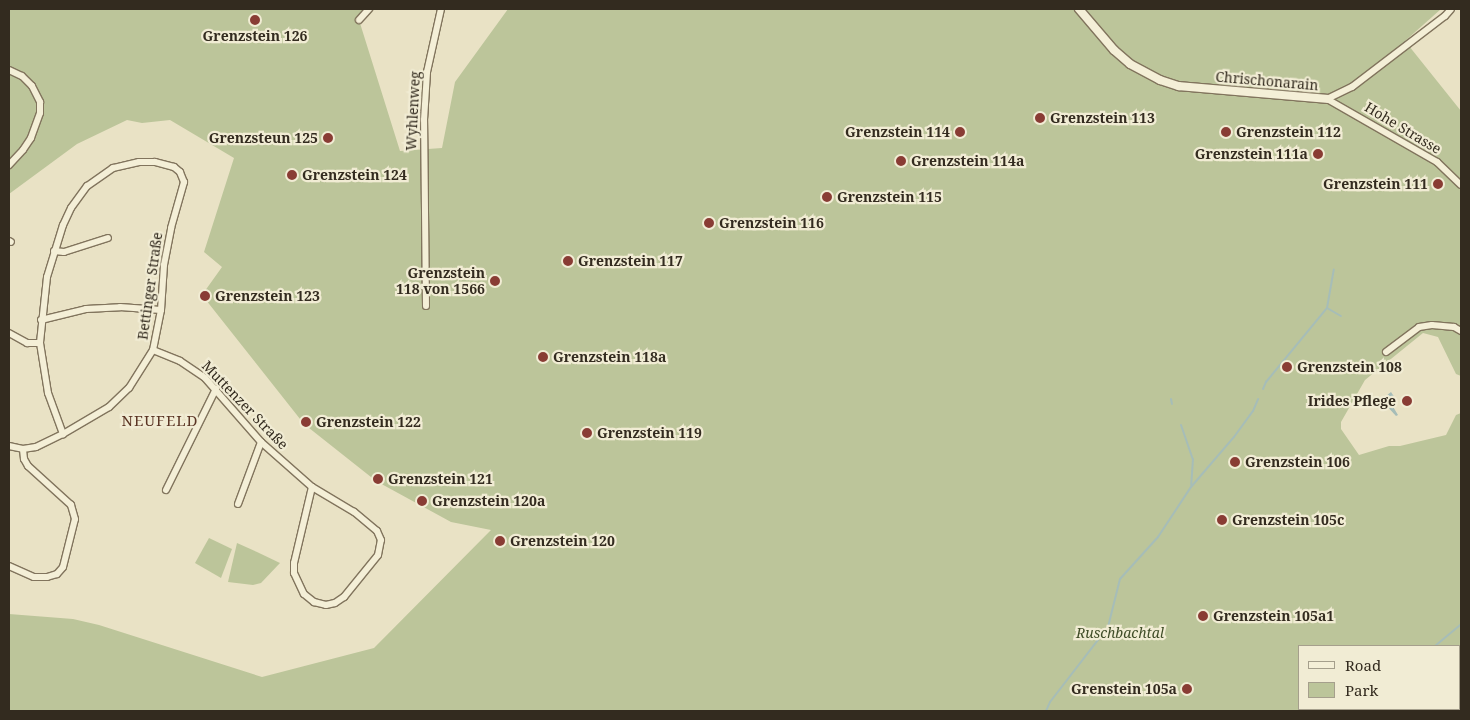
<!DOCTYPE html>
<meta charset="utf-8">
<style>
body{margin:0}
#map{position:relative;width:1470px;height:720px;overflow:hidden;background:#e9e2c5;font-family:"Noto Serif",serif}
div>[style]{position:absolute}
.green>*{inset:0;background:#bcc59a}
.water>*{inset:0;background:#a6bdb8}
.stream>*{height:2px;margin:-1px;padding:0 1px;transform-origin:1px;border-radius:1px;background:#a6bdb8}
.roads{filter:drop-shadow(1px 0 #81745d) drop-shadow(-1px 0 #81745d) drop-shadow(0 1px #81745d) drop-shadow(0 -1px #81745d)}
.minor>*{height:6px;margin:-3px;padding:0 3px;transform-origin:3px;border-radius:3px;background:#f4efd7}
.tertiary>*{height:8px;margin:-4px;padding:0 4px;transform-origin:4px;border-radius:4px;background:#f4efd7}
.dots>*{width:14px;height:14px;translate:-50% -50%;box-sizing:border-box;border:2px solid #f1ecd4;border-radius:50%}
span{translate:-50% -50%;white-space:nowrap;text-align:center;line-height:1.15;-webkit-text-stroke:4.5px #f1ecd4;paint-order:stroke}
.poi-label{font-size:14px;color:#332b1f;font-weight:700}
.left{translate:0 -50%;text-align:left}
.right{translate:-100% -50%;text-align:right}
.street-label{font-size:14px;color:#332b1f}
.park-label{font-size:14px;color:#404d28;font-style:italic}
.neighbourhood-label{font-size:15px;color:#5b3524;letter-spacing:1px}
.frame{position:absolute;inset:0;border:10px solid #332b1f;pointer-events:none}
.legend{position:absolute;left:1298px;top:645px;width:162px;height:65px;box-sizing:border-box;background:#f1ecd4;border:1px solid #a59f8c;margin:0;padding:6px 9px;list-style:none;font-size:15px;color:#332b1f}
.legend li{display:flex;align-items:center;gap:10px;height:25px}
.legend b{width:25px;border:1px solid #a59f8c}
</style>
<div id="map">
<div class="green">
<div style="clip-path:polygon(evenodd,9px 9px,366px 9px,359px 20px,400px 151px,442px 148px,455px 82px,508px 9px,1441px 9px,1405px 41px,1461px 111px,1461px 376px,1456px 374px,1438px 337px,1423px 333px,1365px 380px,1341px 422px,1341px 429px,1359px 455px,1389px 446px,1400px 446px,1446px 435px,1456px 415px,1461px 413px,1461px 711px,9px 711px,9px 614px,73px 619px,99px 625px,262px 677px,374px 648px,491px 530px,451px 522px,376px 481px,304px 424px,202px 295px,222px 267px,204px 252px,234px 158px,170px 120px,142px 123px,127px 120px,77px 144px,9px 194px,9px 9px,1299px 646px,1459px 646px,1459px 709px,1299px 709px,1299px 646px)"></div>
<div style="clip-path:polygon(209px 538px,232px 549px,221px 578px,195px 563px)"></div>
<div style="clip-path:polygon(237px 543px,257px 552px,280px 563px,261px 583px,253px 585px,228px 582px)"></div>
</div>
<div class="water">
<div style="clip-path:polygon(1391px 392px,1395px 398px,1392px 405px,1398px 415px,1396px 416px,1385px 404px,1386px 396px)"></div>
</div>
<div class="stream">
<div style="left:1327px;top:308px;width:16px;rotate:30deg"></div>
<div style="left:1263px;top:389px;width:8px;rotate:-67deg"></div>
<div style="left:1266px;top:382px;width:96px;rotate:-50.5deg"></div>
<div style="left:1327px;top:308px;width:39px;rotate:-80deg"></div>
<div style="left:1171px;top:399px;width:5px;rotate:79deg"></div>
<div style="left:1181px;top:425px;width:36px;rotate:71deg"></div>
<div style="left:1193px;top:459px;width:26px;rotate:94deg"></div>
<div style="left:1435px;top:646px;width:34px;rotate:-40deg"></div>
<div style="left:1046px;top:711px;width:10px;rotate:-66deg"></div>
<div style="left:1050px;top:702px;width:95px;rotate:-52.3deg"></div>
<div style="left:1108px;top:627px;width:49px;rotate:-76deg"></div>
<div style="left:1120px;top:579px;width:57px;rotate:-47.9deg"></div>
<div style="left:1158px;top:537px;width:60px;rotate:-56.6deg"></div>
<div style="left:1191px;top:487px;width:66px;rotate:-49.3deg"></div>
<div style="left:1234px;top:437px;width:32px;rotate:-54deg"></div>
<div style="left:1253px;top:411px;width:13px;rotate:-67deg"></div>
<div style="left:1357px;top:711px;width:4px;rotate:-27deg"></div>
</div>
<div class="roads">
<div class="minor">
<div style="left:359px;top:20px;width:15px;rotate:-48deg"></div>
<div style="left:9px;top:70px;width:14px;rotate:25deg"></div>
<div style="left:22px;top:76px;width:14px;rotate:45deg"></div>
<div style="left:32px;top:86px;width:18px;rotate:63deg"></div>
<div style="left:40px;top:102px;width:11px;rotate:90deg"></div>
<div style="left:40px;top:113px;width:27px;rotate:110deg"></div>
<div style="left:31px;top:138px;width:14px;rotate:124deg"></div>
<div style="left:23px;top:150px;width:21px;rotate:133deg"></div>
<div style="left:1327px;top:99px;width:127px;rotate:29.8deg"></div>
<div style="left:1437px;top:162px;width:33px;rotate:44deg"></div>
<div style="left:1327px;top:99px;width:28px;rotate:-26deg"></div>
<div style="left:1352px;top:87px;width:117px;rotate:-37.4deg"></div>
<div style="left:1445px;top:16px;width:9px;rotate:-49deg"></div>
<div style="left:9px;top:241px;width:2px;rotate:27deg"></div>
<div style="left:54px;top:251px;width:10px;rotate:6deg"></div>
<div style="left:64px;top:252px;width:46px;rotate:-17.7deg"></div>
<div style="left:426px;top:306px;width:186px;rotate:-90.6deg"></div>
<div style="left:424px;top:120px;width:48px;rotate:-86.4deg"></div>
<div style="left:427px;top:72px;width:65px;rotate:-77.5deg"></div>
<div style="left:41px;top:320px;width:46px;rotate:-13.7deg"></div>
<div style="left:86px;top:309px;width:34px;rotate:-3deg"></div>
<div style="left:120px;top:307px;width:41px;rotate:4.2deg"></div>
<div style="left:9px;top:333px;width:21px;rotate:29deg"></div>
<div style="left:27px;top:343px;width:13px"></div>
<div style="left:153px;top:350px;width:29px;rotate:22deg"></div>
<div style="left:180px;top:361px;width:30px;rotate:34deg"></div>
<div style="left:205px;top:378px;width:85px;rotate:48.8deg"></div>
<div style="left:261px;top:442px;width:68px;rotate:41.4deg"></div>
<div style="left:312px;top:487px;width:78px;rotate:103.3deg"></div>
<div style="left:294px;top:563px;width:10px;rotate:90deg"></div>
<div style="left:294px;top:573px;width:23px;rotate:65deg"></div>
<div style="left:304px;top:594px;width:13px;rotate:39deg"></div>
<div style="left:314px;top:602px;width:12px;rotate:14deg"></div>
<div style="left:326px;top:605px;width:9px;rotate:-13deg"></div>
<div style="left:335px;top:603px;width:11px;rotate:-34deg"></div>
<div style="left:344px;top:597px;width:54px;rotate:-51deg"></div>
<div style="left:378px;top:555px;width:15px;rotate:-79deg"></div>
<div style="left:381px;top:540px;width:10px;rotate:-114deg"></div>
<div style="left:377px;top:531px;width:30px;rotate:-140deg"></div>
<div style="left:354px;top:512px;width:49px;rotate:-149.2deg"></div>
<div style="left:1386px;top:352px;width:41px;rotate:-37.1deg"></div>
<div style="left:1419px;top:327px;width:13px;rotate:-9deg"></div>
<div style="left:1432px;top:325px;width:22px;rotate:5deg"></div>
<div style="left:1454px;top:327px;width:8px;rotate:30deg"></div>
<div style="left:9px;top:446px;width:14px;rotate:12deg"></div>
<div style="left:23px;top:449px;width:13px;rotate:-9deg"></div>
<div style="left:36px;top:447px;width:30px;rotate:-26deg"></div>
<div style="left:63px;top:434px;width:53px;rotate:-30.4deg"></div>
<div style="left:109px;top:407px;width:28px;rotate:-44deg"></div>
<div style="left:129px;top:388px;width:45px;rotate:-57.7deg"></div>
<div style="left:153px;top:350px;width:41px;rotate:-78.7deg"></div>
<div style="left:161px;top:310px;width:45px;rotate:-86.2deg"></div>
<div style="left:164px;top:265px;width:38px;rotate:-79deg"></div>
<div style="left:171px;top:228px;width:48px;rotate:-74.2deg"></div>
<div style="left:184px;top:182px;width:11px;rotate:-112deg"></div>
<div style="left:180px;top:172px;width:8px;rotate:-140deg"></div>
<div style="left:174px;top:167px;width:20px;rotate:-165deg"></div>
<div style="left:155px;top:162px;width:16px;rotate:180deg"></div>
<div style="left:139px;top:162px;width:27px;rotate:167deg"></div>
<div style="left:113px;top:168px;width:32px;rotate:145deg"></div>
<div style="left:87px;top:186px;width:27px;rotate:126deg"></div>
<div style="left:71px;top:208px;width:19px;rotate:115deg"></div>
<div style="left:63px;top:225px;width:54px;rotate:107.1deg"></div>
<div style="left:47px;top:277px;width:66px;rotate:96.1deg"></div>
<div style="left:40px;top:343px;width:51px;rotate:80.9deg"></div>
<div style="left:48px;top:393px;width:44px;rotate:69.9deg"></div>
<div style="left:166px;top:490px;width:113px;rotate:-63.7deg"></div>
<div style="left:238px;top:504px;width:66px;rotate:-69.6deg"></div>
<div style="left:9px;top:566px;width:27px;rotate:24deg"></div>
<div style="left:34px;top:577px;width:13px"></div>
<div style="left:47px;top:577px;width:10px;rotate:-17deg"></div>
<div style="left:57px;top:574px;width:9px;rotate:-49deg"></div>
<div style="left:63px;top:567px;width:49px;rotate:-76deg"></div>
<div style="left:75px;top:519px;width:15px;rotate:-106deg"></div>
<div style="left:71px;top:505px;width:58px;rotate:-137.8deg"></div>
<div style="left:28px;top:466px;width:8px;rotate:-120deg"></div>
<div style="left:24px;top:459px;width:10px;rotate:-96deg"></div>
</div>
<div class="tertiary">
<div style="left:1079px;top:9px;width:54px;rotate:49.5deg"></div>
<div style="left:1114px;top:50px;width:21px;rotate:41deg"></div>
<div style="left:1130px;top:64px;width:34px;rotate:28deg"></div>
<div style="left:1160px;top:80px;width:20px;rotate:18deg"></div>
<div style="left:1179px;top:86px;width:149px;rotate:5deg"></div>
</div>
</div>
<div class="dots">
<div style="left:255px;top:20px;background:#893c34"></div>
<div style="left:1040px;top:118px;background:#893c34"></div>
<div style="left:960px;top:132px;background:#893c34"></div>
<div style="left:1226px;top:132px;background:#893c34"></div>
<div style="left:328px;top:138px;background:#893c34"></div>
<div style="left:1318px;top:154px;background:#893c34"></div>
<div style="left:901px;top:161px;background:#893c34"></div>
<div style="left:292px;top:175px;background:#893c34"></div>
<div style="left:1438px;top:184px;background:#893c34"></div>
<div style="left:827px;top:197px;background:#893c34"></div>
<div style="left:709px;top:223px;background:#893c34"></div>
<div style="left:568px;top:261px;background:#893c34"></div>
<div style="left:495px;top:281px;background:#893c34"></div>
<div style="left:205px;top:296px;background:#893c34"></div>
<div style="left:543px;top:357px;background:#893c34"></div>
<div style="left:1287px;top:367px;background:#893c34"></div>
<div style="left:1407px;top:401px;background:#893c34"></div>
<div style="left:306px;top:422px;background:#893c34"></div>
<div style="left:587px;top:433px;background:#893c34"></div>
<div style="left:1235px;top:462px;background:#893c34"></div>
<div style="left:378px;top:479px;background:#893c34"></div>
<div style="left:422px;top:501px;background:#893c34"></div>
<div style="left:1222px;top:520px;background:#893c34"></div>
<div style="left:500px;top:541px;background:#893c34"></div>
<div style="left:1203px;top:616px;background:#893c34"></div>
<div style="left:1187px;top:689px;background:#893c34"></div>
</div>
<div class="poi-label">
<span style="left:255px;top:36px">Grenzstein 126</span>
<span class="left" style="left:1050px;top:118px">Grenzstein 113</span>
<span class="right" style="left:950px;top:132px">Grenzstein 114</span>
<span class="left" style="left:1236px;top:132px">Grenzstein 112</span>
<span class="right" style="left:318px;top:138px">Grenzsteun 125</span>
<span class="right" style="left:1308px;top:154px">Grenzstein 111a</span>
<span class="left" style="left:911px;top:161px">Grenzstein 114a</span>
<span class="left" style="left:302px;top:175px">Grenzstein 124</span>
<span class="right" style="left:1428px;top:184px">Grenzstein 111</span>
<span class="left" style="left:837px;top:197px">Grenzstein 115</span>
<span class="left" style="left:719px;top:223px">Grenzstein 116</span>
<span class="left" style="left:578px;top:261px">Grenzstein 117</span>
<span class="right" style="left:485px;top:281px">Grenzstein<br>118 von 1566</span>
<span class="left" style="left:215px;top:296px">Grenzstein 123</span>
<span class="left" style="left:553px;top:357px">Grenzstein 118a</span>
<span class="left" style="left:1297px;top:367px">Grenzstein 108</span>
<span class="right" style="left:1396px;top:401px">Irides Pflege</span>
<span class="left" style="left:316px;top:422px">Grenzstein 122</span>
<span class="left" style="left:597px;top:433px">Grenzstein 119</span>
<span class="left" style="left:1245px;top:462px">Grenzstein 106</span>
<span class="left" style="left:388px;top:479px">Grenzstein 121</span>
<span class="left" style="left:432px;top:501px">Grenzstein 120a</span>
<span class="left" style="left:1232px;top:520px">Grenzstein 105c</span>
<span class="left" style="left:510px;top:541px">Grenzstein 120</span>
<span class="left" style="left:1213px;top:616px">Grenzstein 105a1</span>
<span class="right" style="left:1177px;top:689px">Grenstein 105a</span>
</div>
<div class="street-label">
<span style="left:1267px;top:81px;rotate:5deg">Chrischonarain</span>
<span style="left:413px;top:111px;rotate:-87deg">Wyhlenweg</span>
<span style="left:1403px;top:128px;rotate:31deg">Hohe Strasse</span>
<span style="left:150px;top:286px;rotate:-82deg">Bettinger Straße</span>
<span style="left:245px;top:405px;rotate:46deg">Muttenzer Straße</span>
</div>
<div class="park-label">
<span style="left:1120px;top:633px">Ruschbachtal</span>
</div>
<div class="neighbourhood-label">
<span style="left:160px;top:421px">NEUFELD</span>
</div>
<div class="frame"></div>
<ul class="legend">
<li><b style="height:6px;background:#f4efd7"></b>Road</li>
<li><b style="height:14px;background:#bcc59a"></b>Park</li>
</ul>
</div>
